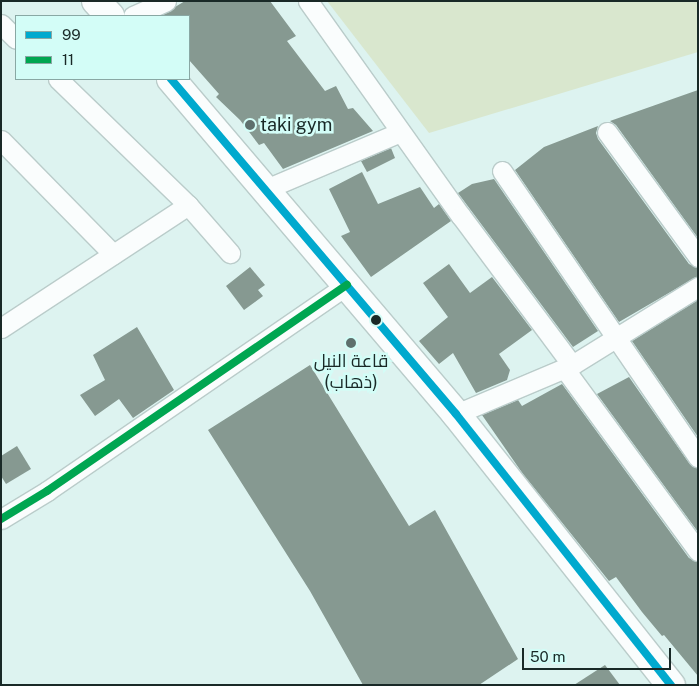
<!DOCTYPE html>
<meta charset="utf-8">
<style>
body{margin:0}
#map{position:relative;width:699px;height:686px;overflow:hidden;background:#ddf3f0;font-family:"Public Sans",Cairo,sans-serif}
div>[style]{position:absolute}
.green>*{inset:0;background:#d9e7ce}
.building>*{inset:0;background:#869991}
.roads{filter:drop-shadow(1px 0 #baccca) drop-shadow(-1px 0 #baccca) drop-shadow(0 1px #baccca) drop-shadow(0 -1px #baccca)}
.minor>*{height:19px;margin:-9.5px;padding:0 9.5px;transform-origin:9.5px;border-radius:9.5px;background:#fafdfd}
.secondary>*{height:28px;margin:-14px;padding:0 14px;transform-origin:14px;border-radius:14px;background:#fafdfd}
.bus-1>*{height:8px;margin:-4px;padding:0 4px;transform-origin:4px;border-radius:4px;background:#00a9ce}
.bus-2>*{height:8px;margin:-4px;padding:0 4px;transform-origin:4px;border-radius:4px;background:#00a651}
.dots>*{width:14px;height:14px;translate:-50% -50%;box-sizing:border-box;border:2px solid #d3fdf7;border-radius:50%}
span{translate:-50% -50%;white-space:nowrap;text-align:center;line-height:1.15;-webkit-text-stroke:5px #d3fdf7;paint-order:stroke}
.poi-label{font-size:18px;color:#192927}
.left{translate:0 -50%;text-align:left}
.frame{position:absolute;inset:0;border:2px solid #192927;pointer-events:none}
.legend{position:absolute;left:15px;top:15px;width:175px;height:65px;box-sizing:border-box;background:#d3fdf7;border:1px solid #89a8a4;margin:0;padding:6px 9px;list-style:none;font-size:15px;color:#192927}
.legend li{display:flex;align-items:center;gap:10px;height:25px}
.legend b{width:25px;border:1px solid #89a8a4}
.scale{position:absolute;left:522px;top:648px;width:149px;height:22px;box-sizing:border-box;border:2px solid #192927;border-top:0;padding-left:6px;font-size:15px;line-height:18px;white-space:nowrap;color:#192927;-webkit-text-stroke:4px #d3fdf7;paint-order:stroke}
</style>
<div id="map">
<div class="green">
<div style="clip-path:polygon(327px 1px,698px 1px,698px 52px,429px 133px)"></div>
</div>
<div class="building">
<div style="clip-path:polygon(185px 1px,270px 1px,296px 36px,287px 41px,325px 91px,336px 86px,348px 109px,353px 108px,373px 131px,283px 169px,264px 143px,259px 145px,240px 120px,216px 97px,219px 94px,189px 60px,189px 16px,160px 16px)"></div>
<div style="clip-path:polygon(698px 90px,698px 238px,616px 125px,610px 121px)"></div>
<div style="clip-path:polygon(598px 126px,596px 133px,598px 139px,689px 264px,698px 268px,698px 276px,619px 322px,515px 170px,544px 147px)"></div>
<div style="clip-path:polygon(391px 148px,395px 158px,367px 172px,361px 161px)"></div>
<div style="clip-path:polygon(362px 172px,378px 204px,420px 187px,434px 208px,439px 204px,451px 221px,371px 277px,341px 236px,350px 232px,329px 189px)"></div>
<div style="clip-path:polygon(494px 179px,598px 331px,573px 347px,458px 193px,472px 184px)"></div>
<div style="clip-path:polygon(449px 264px,470px 293px,492px 277px,532px 330px,499px 354px,510px 370px,507px 380px,476px 393px,453px 353px,439px 364px,419px 341px,448px 317px,423px 283px)"></div>
<div style="clip-path:polygon(250px 267px,265px 285px,258px 290px,263px 296px,244px 310px,226px 286px)"></div>
<div style="clip-path:polygon(698px 300px,698px 437px,632px 341px)"></div>
<div style="clip-path:polygon(137px 327px,174px 390px,133px 418px,119px 399px,95px 416px,80px 395px,105px 380px,93px 355px)"></div>
<div style="clip-path:polygon(310px 365px,409px 526px,435px 510px,518px 659px,479px 685px,363px 685px,310px 591px,208px 430px)"></div>
<div style="clip-path:polygon(629px 377px,689px 463px,698px 468px,698px 532px,597px 394px)"></div>
<div style="clip-path:polygon(562px 384px,689px 558px,698px 562px,698px 676px,664px 635px,662px 636px,642px 612px,616px 577px,609px 581px,523px 474px,482px 415px,518px 400px,522px 406px)"></div>
<div style="clip-path:polygon(17px 446px,31px 469px,6px 484px,1px 476px,1px 456px)"></div>
<div style="clip-path:polygon(605px 665px,620px 685px,574px 685px)"></div>
</div>
<div class="roads">
<div class="minor">
<div style="left:308px;top:1px;width:264px;rotate:54.6deg"></div>
<div style="left:461px;top:216px;width:186px;rotate:53.3deg"></div>
<div style="left:133px;top:16px;width:36px;rotate:-24deg"></div>
<div style="left:1px;top:24px;width:21px;rotate:45deg"></div>
<div style="left:58px;top:79px;width:181px;rotate:44.1deg"></div>
<div style="left:188px;top:205px;width:64px;rotate:48.8deg"></div>
<div style="left:607px;top:132px;width:155px;rotate:53.9deg"></div>
<div style="left:1px;top:140px;width:160px;rotate:45.5deg"></div>
<div style="left:502px;top:171px;width:347px;rotate:55.6deg"></div>
<div style="left:266px;top:189px;width:146px;rotate:-23deg"></div>
<div style="left:1px;top:328px;width:224px;rotate:-33.3deg"></div>
<div style="left:564px;top:368px;width:227px;rotate:53.8deg"></div>
<div style="left:456px;top:414px;width:126px;rotate:-22.9deg"></div>
<div style="left:572px;top:365px;width:148px;rotate:-31.8deg"></div>
<div style="left:1px;top:519px;width:54px;rotate:-31.3deg"></div>
<div style="left:47px;top:491px;width:364px;rotate:-34.5deg"></div>
</div>
<div class="secondary">
<div style="left:96px;top:1px;width:21px;rotate:47deg"></div>
<div style="left:171px;top:79px;width:440px;rotate:49.6deg"></div>
<div style="left:456px;top:414px;width:346px;rotate:51.6deg"></div>
</div>
</div>
<div class="bus-1">
<div style="left:171px;top:79px;width:440px;rotate:49.6deg"></div>
<div style="left:456px;top:414px;width:346px;rotate:51.6deg"></div>
</div>
<div class="bus-2">
<div style="left:1px;top:519px;width:54px;rotate:-31.3deg"></div>
<div style="left:47px;top:491px;width:364px;rotate:-34.5deg"></div>
</div>
<div class="dots">
<div style="left:250px;top:125px;background:#5e706d"></div>
<div style="left:376px;top:320px;background:#192927"></div>
<div style="left:351px;top:343px;background:#5e706d"></div>
</div>
<div class="poi-label">
<span class="left" style="left:260px;top:125px">taki gym</span>
<span style="left:351px;top:372px">قاعة النيل<br>(ذهاب)</span>
</div>
<div class="frame"></div>
<ul class="legend">
<li><b style="height:6px;background:#00a9ce"></b>99</li>
<li><b style="height:6px;background:#00a651"></b>11</li>
</ul>
<div class="scale">50 m</div>
</div>
